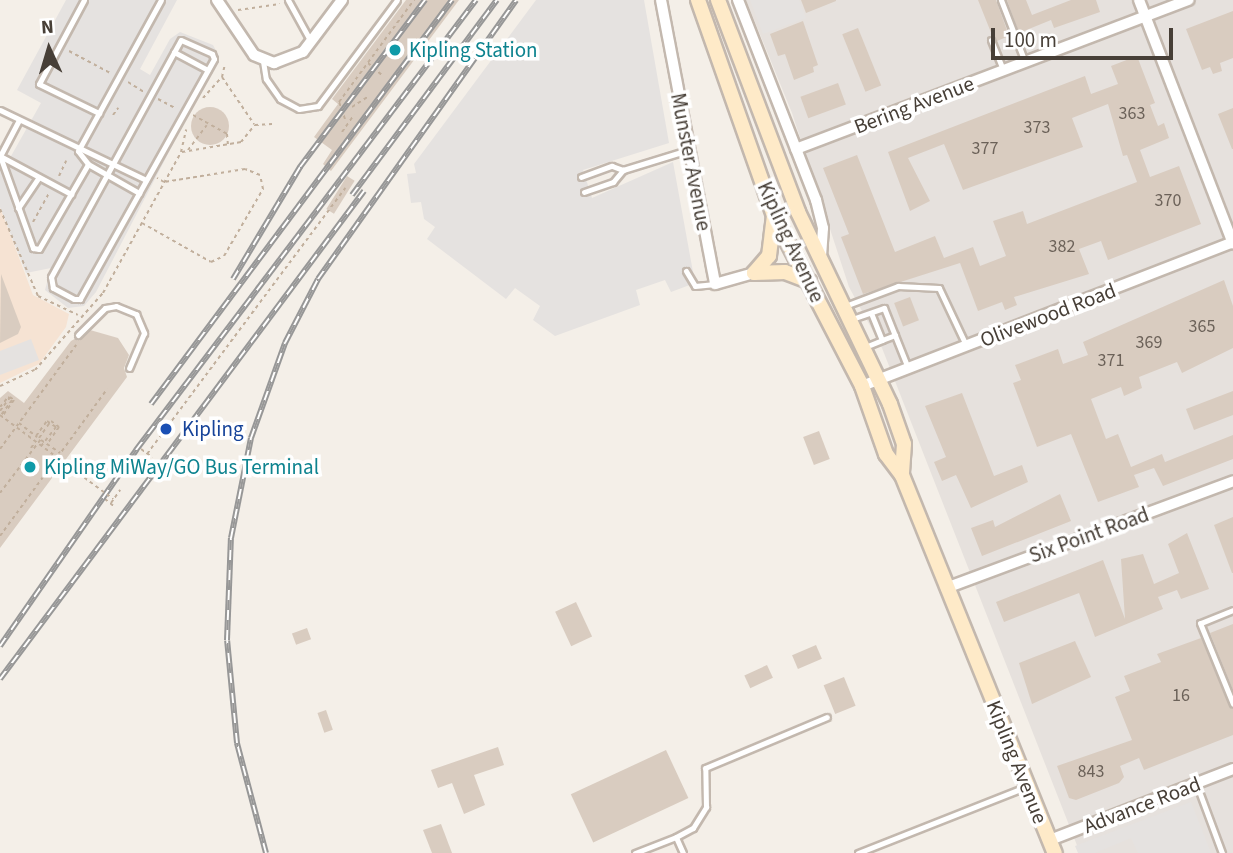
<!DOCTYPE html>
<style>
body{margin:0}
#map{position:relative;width:1233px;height:853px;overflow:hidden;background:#f4efe8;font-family:"Source Sans 3",sans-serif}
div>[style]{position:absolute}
.commercial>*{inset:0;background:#f6e3d3}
.industrial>*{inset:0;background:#e6e1dd}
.parking>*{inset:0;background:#e5e2e0}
.building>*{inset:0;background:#d9ccc0;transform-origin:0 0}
.round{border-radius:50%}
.path>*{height:2px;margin-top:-1px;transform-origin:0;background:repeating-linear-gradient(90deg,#c1af9c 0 3.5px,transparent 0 7px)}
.roads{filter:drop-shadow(2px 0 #c3b8ae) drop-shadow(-2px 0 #c3b8ae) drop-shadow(0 2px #c3b8ae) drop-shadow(0 -2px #c3b8ae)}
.service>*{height:5px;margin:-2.5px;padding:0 2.5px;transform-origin:2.5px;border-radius:2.5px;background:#fff}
.minor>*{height:10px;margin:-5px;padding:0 5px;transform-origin:5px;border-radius:5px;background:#fff}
.secondary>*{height:14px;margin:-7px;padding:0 7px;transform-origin:7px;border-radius:7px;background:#feeac8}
.rail>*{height:6px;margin-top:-3px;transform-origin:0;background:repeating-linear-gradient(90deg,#fff 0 10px,#979797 0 20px);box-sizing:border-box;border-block:2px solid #979797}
.path-bridge>*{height:2px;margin-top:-1px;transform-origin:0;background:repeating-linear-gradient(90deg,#c1af9c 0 3.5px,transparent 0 7px)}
.dots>*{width:19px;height:19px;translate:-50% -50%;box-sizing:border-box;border:4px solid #fff;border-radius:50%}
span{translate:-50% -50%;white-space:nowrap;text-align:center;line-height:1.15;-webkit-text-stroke:7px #fff;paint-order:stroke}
.number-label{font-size:18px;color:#6c6259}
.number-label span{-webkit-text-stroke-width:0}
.culture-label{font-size:21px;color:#0d838f}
.left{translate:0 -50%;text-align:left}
.street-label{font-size:21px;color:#473f37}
.transit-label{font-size:21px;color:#164399}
.north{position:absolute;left:14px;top:14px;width:70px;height:70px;-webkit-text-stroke:5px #fff;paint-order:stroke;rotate:356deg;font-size:19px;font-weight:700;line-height:28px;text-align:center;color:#473f37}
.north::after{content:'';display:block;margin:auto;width:24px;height:32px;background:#473f37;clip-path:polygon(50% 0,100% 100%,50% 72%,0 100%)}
.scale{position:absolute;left:991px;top:28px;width:182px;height:32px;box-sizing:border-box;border:4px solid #473f37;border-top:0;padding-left:9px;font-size:21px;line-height:24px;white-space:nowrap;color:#473f37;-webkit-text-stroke:5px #fff;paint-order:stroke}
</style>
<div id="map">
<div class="commercial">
<div style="clip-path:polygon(0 207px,33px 295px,69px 314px,66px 327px,39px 364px,0 383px)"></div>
</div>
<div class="industrial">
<div style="clip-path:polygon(746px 0,1233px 0,1233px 853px,1080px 853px,882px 348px,849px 287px,792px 113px)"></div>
</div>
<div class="parking">
<div style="clip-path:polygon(66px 0,177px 0,140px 69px,150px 75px,170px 39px,180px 32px,213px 45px,219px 56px,96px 292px,84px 306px,68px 308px,45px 290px,51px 268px,26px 273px,0 207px,0 167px,6px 165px,41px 103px,17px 90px)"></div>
<div style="clip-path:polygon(536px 0,644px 0,669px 143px,583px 170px,592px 198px,673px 162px,695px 283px,671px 292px,665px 280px,636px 290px,640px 305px,555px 336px,533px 320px,540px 306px,515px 288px,506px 299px,427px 239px,435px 227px,424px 219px,421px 202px,411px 203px,407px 174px,416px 173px,414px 164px)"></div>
<div style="clip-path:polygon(750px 0,799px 0,806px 18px,763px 34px)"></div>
<div style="clip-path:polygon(31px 339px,39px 360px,0 375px,0 351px)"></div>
<div style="clip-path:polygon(1191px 802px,1211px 853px,1138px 853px,1131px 838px,1095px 853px,1078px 853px,1075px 846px)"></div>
</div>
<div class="building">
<div style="clip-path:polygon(406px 0,459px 0,331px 171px,323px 164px,332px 150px,314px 137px,338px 104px,332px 99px)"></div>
<div style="clip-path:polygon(801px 0,836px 0,836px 1px,806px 13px)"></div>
<div style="clip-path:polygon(978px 0,996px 0,1009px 36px,997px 41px,992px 35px)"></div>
<div style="clip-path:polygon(1007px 0,1026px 0,1032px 15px,1071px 0,1096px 0,1100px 12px,1054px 28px,1051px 20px,1019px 33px)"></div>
<div style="clip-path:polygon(1233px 11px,1233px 58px,1220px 63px,1222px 71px,1213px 74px,1210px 67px,1202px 70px,1186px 29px)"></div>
<div style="clip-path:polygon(803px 21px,818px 65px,813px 67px,814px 72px,794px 80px,785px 54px,778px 56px,770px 34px)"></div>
<div style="left:858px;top:28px;width:62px;height:17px;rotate:68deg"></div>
<div style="clip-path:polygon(1137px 56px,1155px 103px,1150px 105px,1158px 126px,1164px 123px,1169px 138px,1140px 150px,1150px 177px,1179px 166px,1201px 224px,1108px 260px,1101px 241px,1079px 249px,1089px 274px,1014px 297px,1017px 305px,1005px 310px,1002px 302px,978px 311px,960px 263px,863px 294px,841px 237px,849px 234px,823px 168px,857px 155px,895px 252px,935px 236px,944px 258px,973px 247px,980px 266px,1006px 256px,993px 221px,1023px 211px,1027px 224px,1137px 182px,1127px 155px,1123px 156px,1108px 104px,1072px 118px,1083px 147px,963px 190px,944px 144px,908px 158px,930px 201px,910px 211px,888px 152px,1085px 76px,1091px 94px,1118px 84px,1111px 66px)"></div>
<div style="left:838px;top:83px;width:23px;height:40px;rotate:70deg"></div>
<div class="round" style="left:191px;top:107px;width:38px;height:38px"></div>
<div style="clip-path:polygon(1233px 108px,1233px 149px,1232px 149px,1218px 114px)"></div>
<div style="left:347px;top:176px;width:9px;height:39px;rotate:32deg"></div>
<div style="clip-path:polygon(1px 274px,21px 327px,18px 334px,0 343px)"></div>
<div style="clip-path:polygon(1224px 280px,1233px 306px,1233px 348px,1182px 373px,1177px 362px,1139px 377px,1142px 388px,1124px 396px,1121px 387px,1091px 399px,1106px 439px,1118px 434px,1131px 467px,1162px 454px,1165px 462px,1233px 435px,1233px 459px,1163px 486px,1154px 468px,1134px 475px,1139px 487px,1098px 502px,1071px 434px,1037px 447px,1013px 383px,1021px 380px,1015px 365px,1058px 349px,1063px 364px,1088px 355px,1083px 342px)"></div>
<div style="left:910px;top:297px;width:25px;height:17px;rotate:69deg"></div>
<div style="clip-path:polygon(90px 330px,118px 338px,129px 355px,124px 368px,127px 377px,0 548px,0 398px,8px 391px,24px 403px,71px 341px)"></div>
<div style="clip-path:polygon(1233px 391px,1233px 415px,1194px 430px,1186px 409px)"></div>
<div style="clip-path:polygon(962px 393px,994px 476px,1022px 465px,1028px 482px,971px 508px,956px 475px,942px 481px,934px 462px,946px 457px,925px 406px)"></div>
<div style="left:819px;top:431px;width:30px;height:17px;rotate:69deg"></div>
<div style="clip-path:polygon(1060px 494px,1071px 521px,982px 556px,971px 528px,993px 520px,995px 527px)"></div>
<div style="clip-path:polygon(1233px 517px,1233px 573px,1232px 573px,1214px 525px)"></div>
<div style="clip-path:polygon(1187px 533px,1209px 589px,1181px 599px,1177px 590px,1158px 597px,1163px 609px,1095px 637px,1079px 593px,1004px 622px,996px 602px,1103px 560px,1125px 619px,1121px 559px,1143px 554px,1154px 584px,1179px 573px,1168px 544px)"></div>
<div style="left:576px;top:602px;width:38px;height:23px;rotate:65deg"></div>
<div style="clip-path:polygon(1233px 624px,1233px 690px,1210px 633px)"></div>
<div style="left:307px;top:628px;width:12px;height:16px;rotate:70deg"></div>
<div style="clip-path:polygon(1201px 638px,1233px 709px,1233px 735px,1144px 770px,1139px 758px,1120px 766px,1124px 777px,1119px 783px,1076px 800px,1069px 798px,1057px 766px,1132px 740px,1115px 697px,1130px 691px,1124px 676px,1161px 662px,1157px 654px)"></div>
<div style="clip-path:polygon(1075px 641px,1091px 677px,1032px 704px,1019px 663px)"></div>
<div style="left:816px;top:645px;width:15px;height:26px;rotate:67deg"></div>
<div style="left:767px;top:665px;width:14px;height:25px;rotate:65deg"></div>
<div style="left:844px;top:677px;width:31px;height:22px;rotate:68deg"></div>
<div style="left:326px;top:710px;width:21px;height:9px;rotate:71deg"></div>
<div style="clip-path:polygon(498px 747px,504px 765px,474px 775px,485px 805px,464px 814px,452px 783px,438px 788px,431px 770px)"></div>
<div style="left:666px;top:750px;width:53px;height:105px;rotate:65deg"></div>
<div style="clip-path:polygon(441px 824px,452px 853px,432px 853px,423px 830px)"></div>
</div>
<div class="path">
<div style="left:238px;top:10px;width:42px;rotate:-8.1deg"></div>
<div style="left:69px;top:51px;width:47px;rotate:28.2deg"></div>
<div style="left:368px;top:63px;width:20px;rotate:41deg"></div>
<div style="left:222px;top:77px;width:57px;rotate:55.8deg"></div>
<div style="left:128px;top:82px;width:19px;rotate:32deg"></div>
<div style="left:203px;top:98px;width:28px;rotate:-48deg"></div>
<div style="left:222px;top:77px;width:13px;rotate:-77deg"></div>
<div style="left:158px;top:99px;width:19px;rotate:28deg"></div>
<div style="left:352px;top:107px;width:20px;rotate:-33deg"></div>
<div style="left:113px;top:115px;width:9px;rotate:-54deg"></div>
<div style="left:193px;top:115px;width:39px;rotate:29deg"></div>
<div style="left:227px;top:134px;width:11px;rotate:85deg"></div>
<div style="left:345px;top:119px;width:18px;rotate:-109deg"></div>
<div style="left:339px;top:102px;width:127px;rotate:-53.7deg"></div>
<div style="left:342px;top:132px;width:21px;rotate:-55deg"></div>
<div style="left:188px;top:150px;width:31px;rotate:-53deg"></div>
<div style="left:182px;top:152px;width:60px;rotate:-9.6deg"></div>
<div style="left:241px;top:142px;width:22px;rotate:-51deg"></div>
<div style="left:255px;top:125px;width:17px;rotate:-3deg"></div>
<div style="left:59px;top:176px;width:17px;rotate:-65deg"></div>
<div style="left:0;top:209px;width:95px;rotate:66.4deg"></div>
<div style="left:38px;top:296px;width:44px;rotate:25.4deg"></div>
<div style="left:33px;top:222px;width:33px;rotate:-61deg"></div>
<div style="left:142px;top:223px;width:79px;rotate:29.5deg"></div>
<div style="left:211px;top:262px;width:14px;rotate:-25deg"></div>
<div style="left:224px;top:256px;width:78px;rotate:-59.8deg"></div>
<div style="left:263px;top:189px;width:14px;rotate:-102deg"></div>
<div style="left:260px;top:175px;width:16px;rotate:-158deg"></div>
<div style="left:245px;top:169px;width:82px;rotate:170.9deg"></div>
<div style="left:164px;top:182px;width:8px;rotate:-150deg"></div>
<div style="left:0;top:386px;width:38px;rotate:-25deg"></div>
<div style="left:35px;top:370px;width:103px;rotate:-48.6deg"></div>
<div style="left:103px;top:293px;width:161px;rotate:-61deg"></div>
<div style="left:181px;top:152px;width:23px;rotate:-77deg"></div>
<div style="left:0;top:407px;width:13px;rotate:-51deg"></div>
<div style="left:8px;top:397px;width:5px;rotate:37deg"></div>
<div style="left:12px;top:400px;width:19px;rotate:126deg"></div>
<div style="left:0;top:411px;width:17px;rotate:-54deg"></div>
<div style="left:10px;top:397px;width:5px;rotate:37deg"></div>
<div style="left:14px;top:400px;width:19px;rotate:126deg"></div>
<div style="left:19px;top:423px;width:23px;rotate:38deg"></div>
<div style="left:36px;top:436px;width:19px;rotate:-54deg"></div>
<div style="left:47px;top:421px;width:11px;rotate:34deg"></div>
<div style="left:56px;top:427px;width:24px;rotate:128deg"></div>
<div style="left:39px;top:438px;width:21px;rotate:-55deg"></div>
<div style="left:51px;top:421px;width:10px;rotate:37deg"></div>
<div style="left:59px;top:427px;width:21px;rotate:125deg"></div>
<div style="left:41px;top:440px;width:23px;rotate:34deg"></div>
<div style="left:31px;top:448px;width:7px;rotate:-56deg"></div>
<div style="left:0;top:449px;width:129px;rotate:-53.8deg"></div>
<div style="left:141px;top:449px;width:14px;rotate:36deg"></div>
<div style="left:147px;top:454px;width:332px;rotate:-53.3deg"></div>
<div style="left:0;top:493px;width:68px;rotate:-52.8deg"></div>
<div style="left:105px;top:499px;width:13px;rotate:39deg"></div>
<div style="left:111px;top:503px;width:16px;rotate:-55deg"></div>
<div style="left:0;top:536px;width:182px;rotate:-53.9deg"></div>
</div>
<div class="roads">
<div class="service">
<div style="left:84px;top:0;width:95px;rotate:118.2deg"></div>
<div style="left:39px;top:84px;width:67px;rotate:25.8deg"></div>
<div style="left:288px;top:0;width:46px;rotate:61.2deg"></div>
<div style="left:1001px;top:0;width:66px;rotate:68.8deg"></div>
<div style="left:181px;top:40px;width:34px;rotate:24deg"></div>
<div style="left:212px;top:54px;width:5px;rotate:68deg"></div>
<div style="left:214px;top:59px;width:275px;rotate:119.2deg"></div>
<div style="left:80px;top:299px;width:6px;rotate:180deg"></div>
<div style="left:74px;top:299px;width:24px;rotate:-152deg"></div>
<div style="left:53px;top:288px;width:11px;rotate:-100deg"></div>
<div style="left:51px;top:277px;width:270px;rotate:-61.3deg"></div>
<div style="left:991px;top:40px;width:32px;rotate:68deg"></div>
<div style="left:174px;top:52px;width:38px;rotate:28deg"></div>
<div style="left:263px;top:61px;width:18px;rotate:81deg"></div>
<div style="left:266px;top:79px;width:24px;rotate:55deg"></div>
<div style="left:280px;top:99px;width:21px;rotate:28deg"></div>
<div style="left:299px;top:109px;width:19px;rotate:-9deg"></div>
<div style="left:318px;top:106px;width:132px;rotate:-53.3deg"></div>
<div style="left:0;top:110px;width:162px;rotate:25.6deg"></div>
<div style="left:19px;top:120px;width:41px;rotate:117.8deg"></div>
<div style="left:0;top:156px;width:98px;rotate:70.3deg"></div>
<div style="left:33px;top:248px;width:6px;rotate:9deg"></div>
<div style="left:39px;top:249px;width:98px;rotate:-60deg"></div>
<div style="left:78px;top:151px;width:172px;rotate:-61.2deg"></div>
<div style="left:78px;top:151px;width:16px;rotate:52deg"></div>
<div style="left:88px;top:164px;width:59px;rotate:29.6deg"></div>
<div style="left:0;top:156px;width:81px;rotate:28.2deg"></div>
<div style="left:581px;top:177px;width:33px;rotate:-20deg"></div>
<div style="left:612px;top:166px;width:12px;rotate:20deg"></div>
<div style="left:584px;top:192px;width:31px;rotate:-19deg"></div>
<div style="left:613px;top:182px;width:16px;rotate:-50deg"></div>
<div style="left:623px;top:170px;width:68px;rotate:-17.1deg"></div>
<div style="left:18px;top:208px;width:37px;rotate:-56deg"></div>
<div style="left:686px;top:271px;width:17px;rotate:59deg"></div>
<div style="left:695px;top:286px;width:20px;rotate:-6deg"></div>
<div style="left:845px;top:306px;width:57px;rotate:-20.7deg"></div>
<div style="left:898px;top:286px;width:41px;rotate:2.8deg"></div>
<div style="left:939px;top:288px;width:63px;rotate:64.7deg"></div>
<div style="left:871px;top:313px;width:29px;rotate:68deg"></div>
<div style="left:882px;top:340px;width:14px;rotate:-21deg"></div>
<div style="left:852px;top:319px;width:34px;rotate:-19deg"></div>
<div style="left:884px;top:308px;width:65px;rotate:68.2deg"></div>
<div style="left:78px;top:335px;width:38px;rotate:-45deg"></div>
<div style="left:105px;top:308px;width:11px;rotate:-10deg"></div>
<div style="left:116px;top:306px;width:22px;rotate:22deg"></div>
<div style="left:136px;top:314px;width:21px;rotate:67deg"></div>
<div style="left:144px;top:333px;width:38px;rotate:113deg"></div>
<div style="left:865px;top:347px;width:18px;rotate:-22deg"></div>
<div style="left:1233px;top:610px;width:35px;rotate:158deg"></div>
<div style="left:1200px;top:623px;width:87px;rotate:67.8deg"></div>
<div style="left:1196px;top:783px;width:75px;rotate:69.6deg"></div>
<div style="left:635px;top:853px;width:44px;rotate:-21.3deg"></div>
<div style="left:683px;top:853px;width:17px;rotate:-114deg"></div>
<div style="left:676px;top:837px;width:19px;rotate:-28deg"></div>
<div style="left:693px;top:828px;width:25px;rotate:-58deg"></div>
<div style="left:706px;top:807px;width:39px;rotate:-91deg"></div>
<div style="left:705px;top:768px;width:132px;rotate:-22.7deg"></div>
<div style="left:858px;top:853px;width:183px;rotate:-21.5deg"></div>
</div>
<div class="minor">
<div style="left:217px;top:0;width:66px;rotate:56.1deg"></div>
<div style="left:254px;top:55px;width:22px;rotate:22deg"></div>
<div style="left:274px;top:63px;width:31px;rotate:-21deg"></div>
<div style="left:303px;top:52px;width:65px;rotate:-53.1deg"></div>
<div style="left:661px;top:0;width:289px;rotate:79.2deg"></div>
<div style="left:715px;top:284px;width:41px;rotate:-15.8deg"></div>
<div style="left:738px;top:0;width:215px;rotate:68.7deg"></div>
<div style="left:816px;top:200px;width:29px;rotate:76deg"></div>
<div style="left:823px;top:228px;width:26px;rotate:94deg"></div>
<div style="left:1139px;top:0;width:261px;rotate:68.9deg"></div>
<div style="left:796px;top:149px;width:420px;rotate:-20.8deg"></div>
<div style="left:862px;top:386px;width:398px;rotate:-21.2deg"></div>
<div style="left:946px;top:588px;width:306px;rotate:-20.4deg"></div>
<div style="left:1050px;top:840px;width:196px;rotate:-21.2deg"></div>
</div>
<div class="secondary">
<div style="left:698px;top:0;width:229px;rotate:70.6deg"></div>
<div style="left:774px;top:216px;width:191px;rotate:62.6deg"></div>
<div style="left:862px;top:386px;width:72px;rotate:70.6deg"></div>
<div style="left:886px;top:454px;width:26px;rotate:53deg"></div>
<div style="left:902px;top:475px;width:408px;rotate:68deg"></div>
<div style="left:718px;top:0;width:227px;rotate:69.3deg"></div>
<div style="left:798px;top:212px;width:213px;rotate:64.4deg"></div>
<div style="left:890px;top:404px;width:42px;rotate:70.7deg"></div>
<div style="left:904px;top:444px;width:31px;rotate:94deg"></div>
<div style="left:754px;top:273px;width:23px;rotate:-49deg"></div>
<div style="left:769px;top:256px;width:39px;rotate:-83deg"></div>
<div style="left:754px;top:273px;width:31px;rotate:-2deg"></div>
<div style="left:785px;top:272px;width:26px;rotate:21deg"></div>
</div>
</div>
<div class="rail">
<div style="left:352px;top:195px;width:243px;rotate:-53.4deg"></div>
<div style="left:233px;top:279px;width:131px;rotate:-59.1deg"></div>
<div style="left:300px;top:167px;width:209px;rotate:-53.2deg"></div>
<div style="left:151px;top:404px;width:504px;rotate:-53.31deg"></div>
<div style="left:0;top:646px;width:239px;rotate:-55.2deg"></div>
<div style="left:136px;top:450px;width:564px;rotate:-52.93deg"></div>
<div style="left:0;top:679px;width:609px;rotate:-53.28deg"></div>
<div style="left:266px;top:853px;width:114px;rotate:-104.8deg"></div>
<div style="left:237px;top:743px;width:103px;rotate:-95.5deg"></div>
<div style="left:227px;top:640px;width:102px;rotate:-87.8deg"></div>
<div style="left:231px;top:538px;width:102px;rotate:-78.7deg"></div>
<div style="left:251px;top:438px;width:101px;rotate:-70.3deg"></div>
<div style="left:285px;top:343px;width:72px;rotate:-62.7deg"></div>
<div style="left:318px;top:279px;width:342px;rotate:-54.6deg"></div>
</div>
<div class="path-bridge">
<div style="left:0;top:415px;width:141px;rotate:36.6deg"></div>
</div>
<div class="dots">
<div style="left:395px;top:50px;background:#0f9aa8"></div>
<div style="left:166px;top:429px;background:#1a4fb4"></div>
<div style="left:30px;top:467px;background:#0f9aa8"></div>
</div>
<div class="number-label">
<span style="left:1132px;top:114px">363</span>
<span style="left:1037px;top:128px">373</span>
<span style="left:985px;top:149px">377</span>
<span style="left:1168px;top:201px">370</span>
<span style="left:1062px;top:247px">382</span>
<span style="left:1202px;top:327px">365</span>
<span style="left:1149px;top:343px">369</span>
<span style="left:1111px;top:361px">371</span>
<span style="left:1181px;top:696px">16</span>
<span style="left:1091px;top:772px">843</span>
</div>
<div class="culture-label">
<span class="left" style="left:409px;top:50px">Kipling Station</span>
<span class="left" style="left:44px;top:467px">Kipling MiWay/GO Bus Terminal</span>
</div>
<div class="street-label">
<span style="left:914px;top:105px;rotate:-21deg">Bering Avenue</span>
<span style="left:691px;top:162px;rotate:79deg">Munster Avenue</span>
<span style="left:791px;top:242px;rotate:65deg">Kipling Avenue</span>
<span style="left:1048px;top:315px;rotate:-21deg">Olivewood Road</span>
<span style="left:1089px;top:535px;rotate:-20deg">Six Point Road</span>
<span style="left:1017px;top:762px;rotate:68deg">Kipling Avenue</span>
<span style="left:1142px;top:805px;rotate:-21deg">Advance Road</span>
</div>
<div class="transit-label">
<span class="left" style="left:182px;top:429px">Kipling</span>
</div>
<div class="north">N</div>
<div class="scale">100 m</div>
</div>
